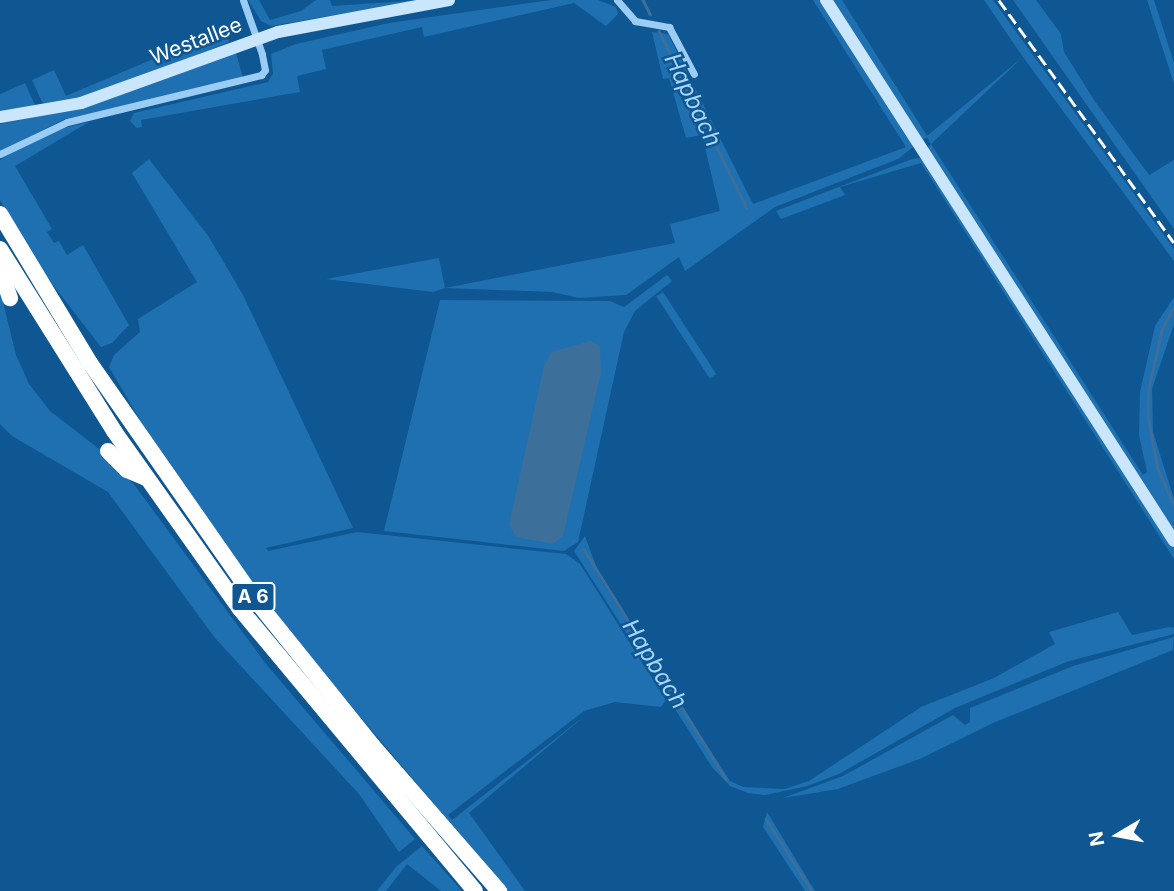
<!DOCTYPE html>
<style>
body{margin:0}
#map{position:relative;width:1174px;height:891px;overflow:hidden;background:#0f5792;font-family:Inter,sans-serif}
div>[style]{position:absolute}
.green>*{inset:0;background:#1e70b0;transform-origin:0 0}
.water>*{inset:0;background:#3c6f9a}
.stream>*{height:2.5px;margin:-1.25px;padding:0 1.25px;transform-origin:1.25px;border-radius:1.25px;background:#3c6f9a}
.street>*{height:7px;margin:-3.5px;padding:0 3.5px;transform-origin:3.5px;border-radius:3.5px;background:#9bcdf4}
.secondary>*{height:12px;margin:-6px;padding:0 6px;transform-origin:6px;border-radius:6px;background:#cae6fd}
.highway>*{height:16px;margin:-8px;padding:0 8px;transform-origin:8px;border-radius:8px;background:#fff}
.rail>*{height:2.5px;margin-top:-1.25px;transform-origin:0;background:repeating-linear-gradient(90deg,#fff 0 12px,transparent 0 17px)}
span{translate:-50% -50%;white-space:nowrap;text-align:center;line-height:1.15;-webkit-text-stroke:5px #0f5792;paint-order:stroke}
.shield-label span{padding:2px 5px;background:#0f5792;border:2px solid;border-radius:5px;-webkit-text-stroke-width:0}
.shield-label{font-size:19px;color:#fff;font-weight:700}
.street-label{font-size:21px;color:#fff}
.water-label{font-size:23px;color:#a7d6fb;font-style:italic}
.north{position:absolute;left:1083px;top:800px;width:70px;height:70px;-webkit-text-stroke:5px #0f5792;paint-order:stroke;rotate:260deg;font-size:19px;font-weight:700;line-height:28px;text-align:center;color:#fff}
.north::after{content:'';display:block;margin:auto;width:24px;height:32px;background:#fff;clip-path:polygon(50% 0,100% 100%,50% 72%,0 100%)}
</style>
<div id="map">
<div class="green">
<div style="clip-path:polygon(248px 0,259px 0,270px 20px,301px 11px,316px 0,330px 0,332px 6px,421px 0,271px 26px,261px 21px)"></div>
<div style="clip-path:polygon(551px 0,598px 0,616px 7px,618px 14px,606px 26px,574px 3px,424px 37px,422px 27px,322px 50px,326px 69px,297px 76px,300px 92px,141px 120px,142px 127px,137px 128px,130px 121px,134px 113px,268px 82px,273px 74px,271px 54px,296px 44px,389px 23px)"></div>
<div style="clip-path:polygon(813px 0,821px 0,911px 139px,913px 147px,898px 159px,775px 207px,685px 271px,679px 257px,626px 295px,579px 298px,552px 292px,445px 288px,433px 292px,326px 279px,439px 258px,445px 288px,675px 243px,670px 224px,720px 211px,702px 135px,686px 138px,669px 78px,663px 79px,652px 32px,668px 34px,753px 204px,906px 147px)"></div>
<div style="clip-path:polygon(833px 0,842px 0,927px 136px,1023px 57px,984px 0,993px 0,1174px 249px,1174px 261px,1023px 57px,931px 144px,1143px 475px,1147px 472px,1139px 435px,1140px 392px,1155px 326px,1174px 297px,1174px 324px,1152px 389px,1153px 432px,1174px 499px,1174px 534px,927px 149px,931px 144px,927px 137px,922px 141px)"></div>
<div style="clip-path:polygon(1013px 0,1036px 0,1061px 34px,1064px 52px,1094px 100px,1149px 175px,1174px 160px,1174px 229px)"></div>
<div style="clip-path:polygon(1147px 0,1154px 0,1174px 63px,1174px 84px)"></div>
<div style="clip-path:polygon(224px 29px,229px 42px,119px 87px,49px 106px,42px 102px,32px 80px,54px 70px,66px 96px)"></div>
<div style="clip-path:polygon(236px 53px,243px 78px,65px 119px,0 151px,0 124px,82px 107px)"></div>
<div style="clip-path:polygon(25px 83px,35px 105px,0 113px,0 94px)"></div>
<div style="clip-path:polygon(89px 122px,15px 166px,52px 229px,47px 232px,54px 243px,59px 241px,67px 255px,83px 245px,129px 325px,112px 343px,101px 347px,36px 263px,0 200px,0 160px,50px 131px)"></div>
<div style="clip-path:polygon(920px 158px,1174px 548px,1174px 559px,921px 163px,840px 187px,845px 195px,781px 219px,776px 211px,912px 159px)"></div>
<div style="clip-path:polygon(149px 159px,209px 237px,243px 295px,353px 528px,266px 548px,268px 551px,357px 532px,566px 554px,580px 564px,666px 700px,661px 707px,615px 702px,584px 711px,448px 815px,452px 820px,587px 714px,469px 813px,525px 891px,508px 891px,291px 635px,171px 473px,109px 367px,114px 355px,140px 332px,138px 319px,197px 282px,132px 173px)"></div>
<div style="clip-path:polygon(667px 275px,672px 281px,635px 311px,624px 332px,578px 542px,564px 551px,384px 531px,440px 300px,610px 301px,624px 307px)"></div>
<div style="clip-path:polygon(0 290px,16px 355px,29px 384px,50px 411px,107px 455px,136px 487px,266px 664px,415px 839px,399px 852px,359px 794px,215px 638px,108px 492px,12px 436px,0 424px)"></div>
<div style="left:663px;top:292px;width:98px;height:8px;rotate:57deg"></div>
<div style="clip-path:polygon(585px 536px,601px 580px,730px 781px,743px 787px,785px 789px,809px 781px,921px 707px,994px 678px,1055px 644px,1049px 632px,1118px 612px,1132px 635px,1169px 627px,1174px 628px,1174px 634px,1069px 661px,955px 708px,839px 774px,807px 786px,765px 795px,748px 793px,730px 786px,712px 767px,574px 551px)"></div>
<div style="clip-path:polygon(1174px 637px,1173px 650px,993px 723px,922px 758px,838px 789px,783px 798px,843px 776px,953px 715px,965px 725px,970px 722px,970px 708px,1073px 666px)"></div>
<div style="clip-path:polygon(767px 812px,815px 891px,805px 891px,763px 827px)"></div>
<div style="clip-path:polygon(422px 846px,462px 891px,441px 891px,407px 864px,386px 891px,377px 891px,397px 866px)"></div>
</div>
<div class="water">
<div style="clip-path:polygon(590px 341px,600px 346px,601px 373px,563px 536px,553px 544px,516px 537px,509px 525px,544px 366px,551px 352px)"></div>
</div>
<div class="stream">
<div style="left:643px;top:0;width:16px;rotate:63deg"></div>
<div style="left:659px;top:31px;width:198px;rotate:63.6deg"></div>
<div style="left:1174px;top:307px;width:27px;rotate:117deg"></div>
<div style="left:1162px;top:331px;width:58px;rotate:102.8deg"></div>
<div style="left:1149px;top:388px;width:27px;rotate:92deg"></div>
<div style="left:1148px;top:415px;width:56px;rotate:79.7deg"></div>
<div style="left:1158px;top:470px;width:38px;rotate:65deg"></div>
<div style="left:584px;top:549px;width:270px;rotate:58.3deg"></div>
<div style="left:766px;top:819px;width:85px;rotate:57.4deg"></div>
</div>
<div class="street">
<div style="left:617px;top:0;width:28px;rotate:49deg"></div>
<div style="left:635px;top:21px;width:35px;rotate:10deg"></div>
<div style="left:669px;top:27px;width:53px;rotate:62deg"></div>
<div style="left:0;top:154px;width:74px;rotate:-25.5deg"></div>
<div style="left:67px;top:122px;width:200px;rotate:-13.6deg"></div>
<div style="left:261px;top:75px;width:6px;rotate:-51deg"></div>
<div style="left:265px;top:70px;width:16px;rotate:-101deg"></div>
<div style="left:262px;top:54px;width:57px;rotate:-109.4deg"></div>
</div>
<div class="secondary">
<div style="left:826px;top:0;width:643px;rotate:57.25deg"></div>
<div style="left:0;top:117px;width:82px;rotate:-9.8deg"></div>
<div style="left:81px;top:103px;width:209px;rotate:-19.8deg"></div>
<div style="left:278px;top:32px;width:174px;rotate:-10.6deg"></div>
</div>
<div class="highway">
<div style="left:0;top:214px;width:174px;rotate:58.9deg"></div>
<div style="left:90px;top:363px;width:285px;rotate:55.1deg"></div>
<div style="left:253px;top:597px;width:190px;rotate:51.2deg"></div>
<div style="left:372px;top:745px;width:194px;rotate:49deg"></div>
<div style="left:0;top:249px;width:215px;rotate:57.9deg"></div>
<div style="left:114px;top:431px;width:218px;rotate:54.7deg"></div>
<div style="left:240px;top:609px;width:367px;rotate:50.2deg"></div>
<div style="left:0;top:269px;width:31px;rotate:71deg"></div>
<div style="left:108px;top:451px;width:27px;rotate:45deg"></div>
<div style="left:127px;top:470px;width:21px;rotate:23deg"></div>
</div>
<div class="rail">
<div style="left:999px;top:0;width:299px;rotate:54.2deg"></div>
</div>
<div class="shield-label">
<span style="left:253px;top:597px">A 6</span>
</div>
<div class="street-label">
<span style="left:196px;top:41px;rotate:-21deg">Westallee</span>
</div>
<div class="water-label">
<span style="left:693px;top:100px;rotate:64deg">Hapbach</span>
<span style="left:655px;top:664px;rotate:58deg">Hapbach</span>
</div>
<div class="north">N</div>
</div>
